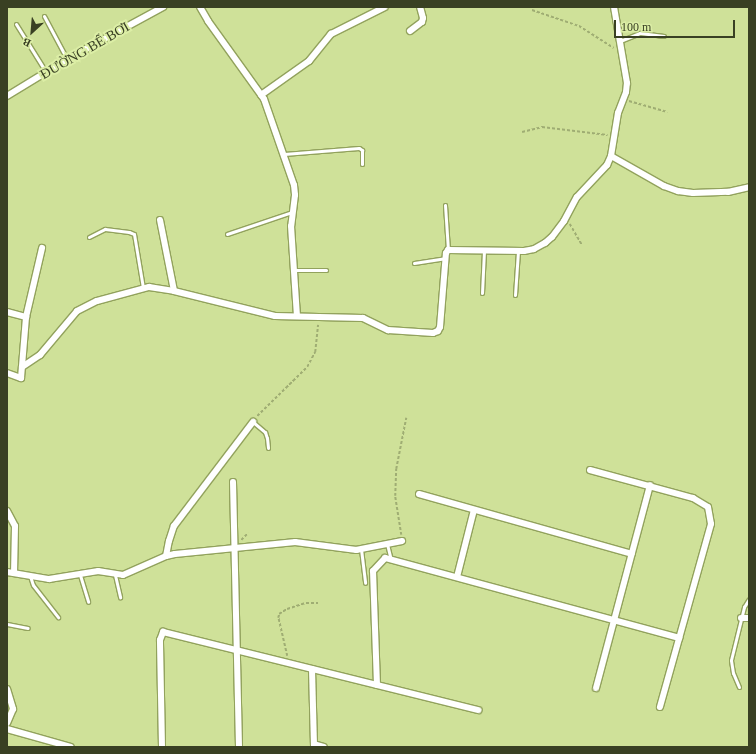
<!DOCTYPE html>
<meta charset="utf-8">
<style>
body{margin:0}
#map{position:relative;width:756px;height:754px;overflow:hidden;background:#cfe199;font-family:Georgia,serif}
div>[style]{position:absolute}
.path>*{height:1.5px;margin-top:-0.75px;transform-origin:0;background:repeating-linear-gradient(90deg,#9fad73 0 3px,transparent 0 5px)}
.roads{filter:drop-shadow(1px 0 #92a25d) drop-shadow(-1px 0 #92a25d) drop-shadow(0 1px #92a25d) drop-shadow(0 -1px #92a25d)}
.lane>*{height:3px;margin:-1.5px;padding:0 1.5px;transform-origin:1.5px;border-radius:1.5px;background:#fff}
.street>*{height:6px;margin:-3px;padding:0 3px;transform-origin:3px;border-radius:3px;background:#fff}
span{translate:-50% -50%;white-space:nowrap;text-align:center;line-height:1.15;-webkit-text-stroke:4px #dceea6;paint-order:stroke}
.street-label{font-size:14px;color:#394023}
.frame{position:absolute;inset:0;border:8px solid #394023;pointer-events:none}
.north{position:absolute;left:12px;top:12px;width:40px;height:40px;-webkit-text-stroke:3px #dceea6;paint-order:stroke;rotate:206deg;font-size:11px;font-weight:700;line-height:16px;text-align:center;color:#394023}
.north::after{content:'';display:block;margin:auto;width:14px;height:18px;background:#394023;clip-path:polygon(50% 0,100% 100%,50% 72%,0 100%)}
.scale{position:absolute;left:614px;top:20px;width:121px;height:18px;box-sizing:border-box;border:2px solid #394023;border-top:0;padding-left:5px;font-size:12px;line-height:14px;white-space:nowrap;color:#394023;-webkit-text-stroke:3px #dceea6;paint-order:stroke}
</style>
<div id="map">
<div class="path">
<div style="left:532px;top:10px;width:50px;rotate:18.8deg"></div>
<div style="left:579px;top:26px;width:41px;rotate:32.2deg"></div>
<div style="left:629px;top:101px;width:40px;rotate:16deg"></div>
<div style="left:522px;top:132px;width:21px;rotate:-14deg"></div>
<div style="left:542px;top:127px;width:66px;rotate:6.9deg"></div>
<div style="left:570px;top:224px;width:24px;rotate:60deg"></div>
<div style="left:257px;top:416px;width:70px;rotate:-44.4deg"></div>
<div style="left:307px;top:367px;width:17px;rotate:-62deg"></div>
<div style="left:315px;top:352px;width:27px;rotate:-84deg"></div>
<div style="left:401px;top:535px;width:39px;rotate:-99deg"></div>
<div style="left:395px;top:496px;width:27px;rotate:-88deg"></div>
<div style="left:396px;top:469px;width:52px;rotate:-78.9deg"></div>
<div style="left:241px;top:540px;width:10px;rotate:-45deg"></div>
<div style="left:287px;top:656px;width:39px;rotate:-103deg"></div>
<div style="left:278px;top:618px;width:4px;rotate:-76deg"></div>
<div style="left:279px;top:614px;width:9px;rotate:-32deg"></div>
<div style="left:287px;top:609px;width:20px;rotate:-18deg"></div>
<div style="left:306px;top:603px;width:12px"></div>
</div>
<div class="roads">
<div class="lane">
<div style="left:44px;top:16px;width:49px;rotate:61.9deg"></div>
<div style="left:16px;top:24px;width:57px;rotate:58deg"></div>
<div style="left:620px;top:41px;width:22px;rotate:-22deg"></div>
<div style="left:640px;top:33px;width:24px;rotate:7deg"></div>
<div style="left:284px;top:154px;width:75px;rotate:-4.6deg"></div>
<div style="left:359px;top:148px;width:4px;rotate:34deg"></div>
<div style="left:362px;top:150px;width:14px;rotate:90deg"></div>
<div style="left:445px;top:205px;width:45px;rotate:86.2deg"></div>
<div style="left:227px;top:234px;width:69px;rotate:-18.7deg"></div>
<div style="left:89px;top:237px;width:18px;rotate:-27deg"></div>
<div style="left:105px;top:229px;width:24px;rotate:7deg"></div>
<div style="left:129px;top:232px;width:5px;rotate:22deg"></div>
<div style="left:134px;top:234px;width:55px;rotate:80.5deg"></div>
<div style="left:414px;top:263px;width:31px;rotate:-9deg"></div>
<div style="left:294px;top:270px;width:32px"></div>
<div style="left:482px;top:293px;width:43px;rotate:-87.3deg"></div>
<div style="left:515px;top:295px;width:44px;rotate:-86.1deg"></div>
<div style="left:253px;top:422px;width:16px;rotate:40deg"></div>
<div style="left:265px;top:432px;width:6px;rotate:72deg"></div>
<div style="left:267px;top:438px;width:10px;rotate:84deg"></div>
<div style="left:387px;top:544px;width:16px;rotate:76deg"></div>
<div style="left:361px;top:549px;width:34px;rotate:83deg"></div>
<div style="left:80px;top:575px;width:28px;rotate:73deg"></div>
<div style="left:115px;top:575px;width:23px;rotate:77deg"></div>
<div style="left:30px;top:576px;width:9px;rotate:72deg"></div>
<div style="left:33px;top:585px;width:41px;rotate:52deg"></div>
<div style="left:7px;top:624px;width:21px;rotate:11deg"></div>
<div style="left:739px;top:687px;width:15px;rotate:-113deg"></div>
<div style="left:733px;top:673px;width:13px;rotate:-99deg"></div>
<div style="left:731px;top:660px;width:55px;rotate:-76.2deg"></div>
<div style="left:744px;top:607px;width:9px;rotate:-58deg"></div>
</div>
<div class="street">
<div style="left:200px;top:7px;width:16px;rotate:60deg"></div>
<div style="left:208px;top:21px;width:96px;rotate:54.3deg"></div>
<div style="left:264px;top:99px;width:91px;rotate:70.8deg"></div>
<div style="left:294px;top:185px;width:10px;rotate:84deg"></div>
<div style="left:295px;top:195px;width:31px;rotate:97deg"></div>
<div style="left:291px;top:226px;width:90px;rotate:86.2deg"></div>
<div style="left:410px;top:31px;width:15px;rotate:-37deg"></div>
<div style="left:422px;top:22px;width:4px;rotate:-76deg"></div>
<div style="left:423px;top:18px;width:11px;rotate:-105deg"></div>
<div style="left:261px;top:95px;width:59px;rotate:-35.3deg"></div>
<div style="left:309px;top:61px;width:35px;rotate:-51deg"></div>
<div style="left:331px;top:34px;width:60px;rotate:-26.6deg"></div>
<div style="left:7px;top:96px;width:75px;rotate:-31.4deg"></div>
<div style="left:71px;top:57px;width:105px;rotate:-28.5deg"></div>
<div style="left:611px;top:156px;width:61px;rotate:29.5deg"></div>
<div style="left:664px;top:186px;width:15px;rotate:20deg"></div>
<div style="left:678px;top:191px;width:15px;rotate:8deg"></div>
<div style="left:693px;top:193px;width:35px;rotate:-2deg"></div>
<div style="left:728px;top:192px;width:22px;rotate:-13deg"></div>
<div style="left:160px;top:220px;width:72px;rotate:78.8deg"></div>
<div style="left:7px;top:312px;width:20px;rotate:15deg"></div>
<div style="left:22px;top:367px;width:22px;rotate:-34deg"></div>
<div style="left:40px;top:355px;width:57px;rotate:-49.9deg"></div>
<div style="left:77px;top:311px;width:22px;rotate:-27deg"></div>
<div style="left:97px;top:301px;width:54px;rotate:-15.1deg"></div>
<div style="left:149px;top:287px;width:25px;rotate:9deg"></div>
<div style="left:174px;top:291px;width:104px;rotate:13.9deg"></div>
<div style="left:275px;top:316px;width:88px;rotate:1.3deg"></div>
<div style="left:363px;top:318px;width:28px;rotate:26deg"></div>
<div style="left:388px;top:330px;width:45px;rotate:3.8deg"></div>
<div style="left:433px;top:333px;width:5px;rotate:-22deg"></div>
<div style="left:438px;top:331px;width:4px;rotate:-63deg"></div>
<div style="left:440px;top:327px;width:74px;rotate:-85.4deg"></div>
<div style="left:446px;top:253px;width:4px;rotate:-56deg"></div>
<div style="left:448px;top:250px;width:76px;rotate:0.8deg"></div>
<div style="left:524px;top:251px;width:10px;rotate:-11deg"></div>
<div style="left:534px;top:249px;width:13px;rotate:-29deg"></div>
<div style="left:545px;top:243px;width:9px;rotate:-41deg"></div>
<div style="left:552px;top:237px;width:20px;rotate:-53deg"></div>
<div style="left:564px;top:221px;width:27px;rotate:-62deg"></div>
<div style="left:577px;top:197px;width:44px;rotate:-46.8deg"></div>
<div style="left:607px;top:165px;width:10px;rotate:-66deg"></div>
<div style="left:611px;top:156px;width:44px;rotate:-80.8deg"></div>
<div style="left:618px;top:113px;width:22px;rotate:-69deg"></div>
<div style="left:626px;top:92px;width:9px;rotate:-84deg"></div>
<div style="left:627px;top:83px;width:77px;rotate:-99.7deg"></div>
<div style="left:7px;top:373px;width:15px;rotate:20deg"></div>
<div style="left:21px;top:378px;width:61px;rotate:-85.3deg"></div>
<div style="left:26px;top:317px;width:71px;rotate:-76.9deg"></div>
<div style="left:590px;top:470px;width:107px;rotate:15.2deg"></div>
<div style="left:693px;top:498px;width:17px;rotate:31deg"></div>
<div style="left:708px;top:507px;width:17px;rotate:80deg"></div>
<div style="left:711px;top:524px;width:190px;rotate:105.6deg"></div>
<div style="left:233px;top:482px;width:265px;rotate:88.7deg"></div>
<div style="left:419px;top:494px;width:221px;rotate:15.7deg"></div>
<div style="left:7px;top:511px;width:17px;rotate:62deg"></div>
<div style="left:15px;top:526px;width:47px;rotate:91.2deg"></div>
<div style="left:166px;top:556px;width:15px;rotate:-79deg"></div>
<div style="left:169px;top:541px;width:16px;rotate:-72deg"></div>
<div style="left:174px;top:526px;width:131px;rotate:-52.8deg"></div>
<div style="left:7px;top:572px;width:43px;rotate:9.5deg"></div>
<div style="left:49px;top:579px;width:50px;rotate:-9.3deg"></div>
<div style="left:98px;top:571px;width:25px;rotate:9deg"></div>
<div style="left:123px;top:575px;width:47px;rotate:-23.8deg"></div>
<div style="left:166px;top:556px;width:9px;rotate:-13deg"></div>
<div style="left:175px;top:554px;width:121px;rotate:-5.7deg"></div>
<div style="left:295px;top:542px;width:62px;rotate:7.5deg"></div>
<div style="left:356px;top:550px;width:47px;rotate:-11.1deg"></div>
<div style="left:457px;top:577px;width:69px;rotate:-75.8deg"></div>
<div style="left:741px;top:618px;width:8px"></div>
<div style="left:312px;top:669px;width:78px;rotate:88.5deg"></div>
<div style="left:377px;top:685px;width:114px;rotate:-92deg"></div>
<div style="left:373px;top:571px;width:18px;rotate:-47deg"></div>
<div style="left:385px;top:558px;width:305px;rotate:15.2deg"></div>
<div style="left:596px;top:688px;width:210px;rotate:-75.1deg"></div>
<div style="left:7px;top:689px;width:21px;rotate:73deg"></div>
<div style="left:13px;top:709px;width:15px;rotate:113deg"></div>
<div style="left:7px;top:729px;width:66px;rotate:15.7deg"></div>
<div style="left:314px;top:744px;width:10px;rotate:17deg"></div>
<div style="left:162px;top:747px;width:107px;rotate:-91.1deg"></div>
<div style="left:160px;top:640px;width:9px;rotate:-69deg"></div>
<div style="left:163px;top:632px;width:325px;rotate:13.9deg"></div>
</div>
</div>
<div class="street-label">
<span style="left:85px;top:51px;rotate:-30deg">ĐƯỜNG BỂ BƠI</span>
</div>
<div class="frame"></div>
<div class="north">B</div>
<div class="scale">100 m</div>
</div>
